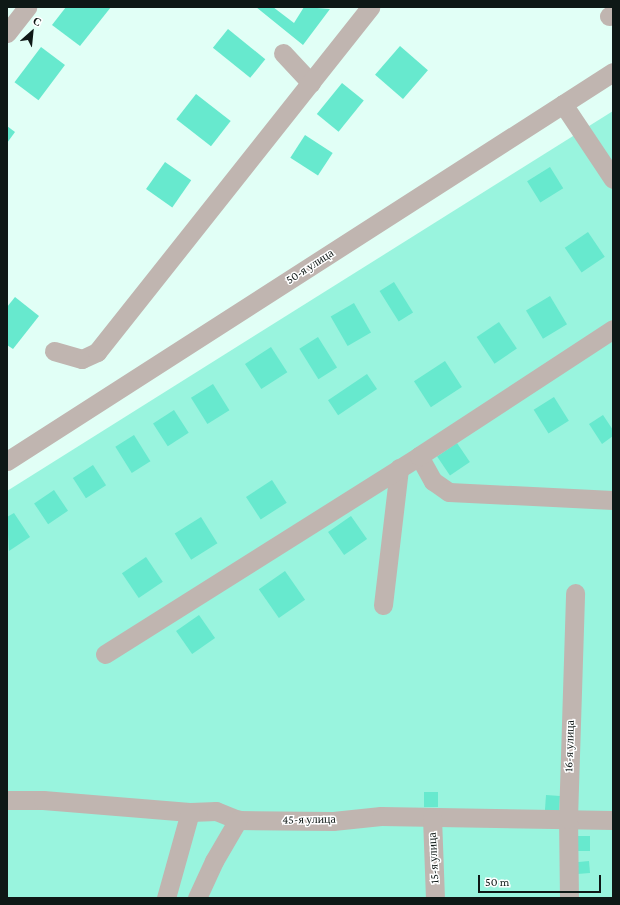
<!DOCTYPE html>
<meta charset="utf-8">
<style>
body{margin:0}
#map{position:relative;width:620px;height:905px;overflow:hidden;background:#e1fff6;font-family:"Crimson Pro",serif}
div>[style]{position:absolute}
.green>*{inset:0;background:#99f4de}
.building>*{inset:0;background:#67e9ce;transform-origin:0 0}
.minor>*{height:19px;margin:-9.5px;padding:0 9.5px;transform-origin:9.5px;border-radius:9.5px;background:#c0b5b0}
span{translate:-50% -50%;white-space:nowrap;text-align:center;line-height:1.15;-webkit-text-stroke:3px #fff;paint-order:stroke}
.street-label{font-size:12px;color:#0e1816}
.frame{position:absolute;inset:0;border:8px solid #0e1816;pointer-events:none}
.north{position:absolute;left:12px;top:12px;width:40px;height:40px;-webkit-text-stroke:3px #fff;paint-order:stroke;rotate:27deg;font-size:11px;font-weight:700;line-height:16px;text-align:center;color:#0e1816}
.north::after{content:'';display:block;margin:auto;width:14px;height:18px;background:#0e1816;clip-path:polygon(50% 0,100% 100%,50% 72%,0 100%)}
.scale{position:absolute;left:478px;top:875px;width:123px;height:18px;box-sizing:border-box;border:2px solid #0e1816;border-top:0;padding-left:5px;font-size:12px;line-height:14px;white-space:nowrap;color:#0e1816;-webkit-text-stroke:3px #fff;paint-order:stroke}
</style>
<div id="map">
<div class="green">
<div style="clip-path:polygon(613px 111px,613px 898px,7px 898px,7px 491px)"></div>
</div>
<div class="building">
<div style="clip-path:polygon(66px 7px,111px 7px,80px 46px,52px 25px)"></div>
<div style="clip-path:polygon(256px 7px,273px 7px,294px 23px,304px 7px,330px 9px,303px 45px)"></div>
<div style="left:228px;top:29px;width:48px;height:24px;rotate:39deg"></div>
<div style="left:400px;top:46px;width:37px;height:38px;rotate:41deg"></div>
<div style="left:41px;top:47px;width:30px;height:44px;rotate:37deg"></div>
<div style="left:342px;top:83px;width:28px;height:40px;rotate:39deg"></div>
<div style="left:196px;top:94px;width:44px;height:32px;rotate:38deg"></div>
<div style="clip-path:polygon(7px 126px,15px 132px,7px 143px)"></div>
<div style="left:305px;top:135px;width:33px;height:27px;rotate:33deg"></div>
<div style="left:165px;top:162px;width:32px;height:33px;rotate:35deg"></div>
<div style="left:550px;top:167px;width:25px;height:27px;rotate:58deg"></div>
<div style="left:588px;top:232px;width:30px;height:28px;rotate:56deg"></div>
<div style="left:394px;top:282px;width:36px;height:17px;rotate:58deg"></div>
<div style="left:550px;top:296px;width:33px;height:28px;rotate:59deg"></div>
<div style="clip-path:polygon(15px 297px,39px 316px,13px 349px,7px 345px,7px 307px)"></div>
<div style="left:354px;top:303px;width:34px;height:27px;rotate:60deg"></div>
<div style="left:499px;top:322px;width:32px;height:27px;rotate:56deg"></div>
<div style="left:318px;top:337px;width:36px;height:22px;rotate:58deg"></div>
<div style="left:271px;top:347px;width:30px;height:31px;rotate:57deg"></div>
<div style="left:445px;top:361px;width:31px;height:37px;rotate:57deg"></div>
<div style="left:367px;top:374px;width:18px;height:47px;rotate:56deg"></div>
<div style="left:213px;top:384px;width:31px;height:26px;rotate:58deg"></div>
<div style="left:554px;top:397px;width:28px;height:24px;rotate:58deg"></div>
<div style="left:174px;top:410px;width:27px;height:25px;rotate:57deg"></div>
<div style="clip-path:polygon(603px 415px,613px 430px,613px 436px,602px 444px,589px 424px)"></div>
<div style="left:134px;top:435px;width:31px;height:22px;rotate:58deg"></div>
<div style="left:457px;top:443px;width:23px;height:24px;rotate:56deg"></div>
<div style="left:93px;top:465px;width:24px;height:24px;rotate:57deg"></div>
<div style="left:272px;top:480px;width:27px;height:31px;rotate:57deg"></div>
<div style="left:54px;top:490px;width:25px;height:24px;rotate:56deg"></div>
<div style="clip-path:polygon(14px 513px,30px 537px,9px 551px,7px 517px)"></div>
<div style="left:351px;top:516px;width:28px;height:28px;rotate:55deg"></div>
<div style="left:201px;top:517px;width:31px;height:31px;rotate:58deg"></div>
<div style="left:146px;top:557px;width:30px;height:29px;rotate:56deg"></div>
<div style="left:285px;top:571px;width:35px;height:32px;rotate:55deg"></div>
<div style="left:199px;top:615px;width:28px;height:28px;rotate:55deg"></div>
<div style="left:424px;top:792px;width:14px;height:15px"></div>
<div style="left:546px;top:795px;width:14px;height:16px;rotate:4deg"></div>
<div style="left:577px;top:836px;width:13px;height:15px"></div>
<div style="left:589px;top:861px;width:12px;height:13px;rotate:85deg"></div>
</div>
<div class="minor">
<div style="left:609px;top:16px;width:4px;rotate:-27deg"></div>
<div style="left:7px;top:33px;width:33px;rotate:-52deg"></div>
<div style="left:283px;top:53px;width:41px;rotate:47deg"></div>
<div style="left:563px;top:104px;width:90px;rotate:56.3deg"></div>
<div style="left:54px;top:351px;width:29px;rotate:16deg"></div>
<div style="left:82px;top:359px;width:17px;rotate:-25deg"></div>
<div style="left:97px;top:352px;width:440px;rotate:-51.6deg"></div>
<div style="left:419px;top:456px;width:29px;rotate:61deg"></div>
<div style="left:433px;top:481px;width:19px;rotate:35deg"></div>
<div style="left:449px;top:492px;width:164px;rotate:2.8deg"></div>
<div style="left:7px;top:461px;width:720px;rotate:-32.7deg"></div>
<div style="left:383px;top:605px;width:138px;rotate:-83.3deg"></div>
<div style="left:105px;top:654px;width:371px;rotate:-32.2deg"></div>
<div style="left:419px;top:456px;width:232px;rotate:-33.2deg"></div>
<div style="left:7px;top:800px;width:36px"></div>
<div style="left:43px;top:800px;width:147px;rotate:4.7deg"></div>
<div style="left:190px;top:812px;width:26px;rotate:-2deg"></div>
<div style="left:216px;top:811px;width:24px;rotate:22deg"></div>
<div style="left:238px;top:820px;width:95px;rotate:0.6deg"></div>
<div style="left:333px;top:821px;width:48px;rotate:-5.9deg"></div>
<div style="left:381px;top:816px;width:232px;rotate:1deg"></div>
<div style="left:432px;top:817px;width:81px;rotate:87.9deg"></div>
<div style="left:166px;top:898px;width:89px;rotate:-74.4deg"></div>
<div style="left:197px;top:898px;width:41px;rotate:-65.3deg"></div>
<div style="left:214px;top:861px;width:48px;rotate:-59.7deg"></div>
<div style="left:569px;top:898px;width:79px;rotate:-90.7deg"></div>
<div style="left:568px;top:819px;width:226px;rotate:-88.2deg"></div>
</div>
<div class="street-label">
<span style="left:310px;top:267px;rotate:-33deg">50-я улица</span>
<span style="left:570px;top:746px;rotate:-88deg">16-я улица</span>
<span style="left:309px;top:820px;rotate:-1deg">45-я улица</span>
<span style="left:434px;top:858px;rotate:-93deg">15-я улица</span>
</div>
<div class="frame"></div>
<div class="north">С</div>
<div class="scale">50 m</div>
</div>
